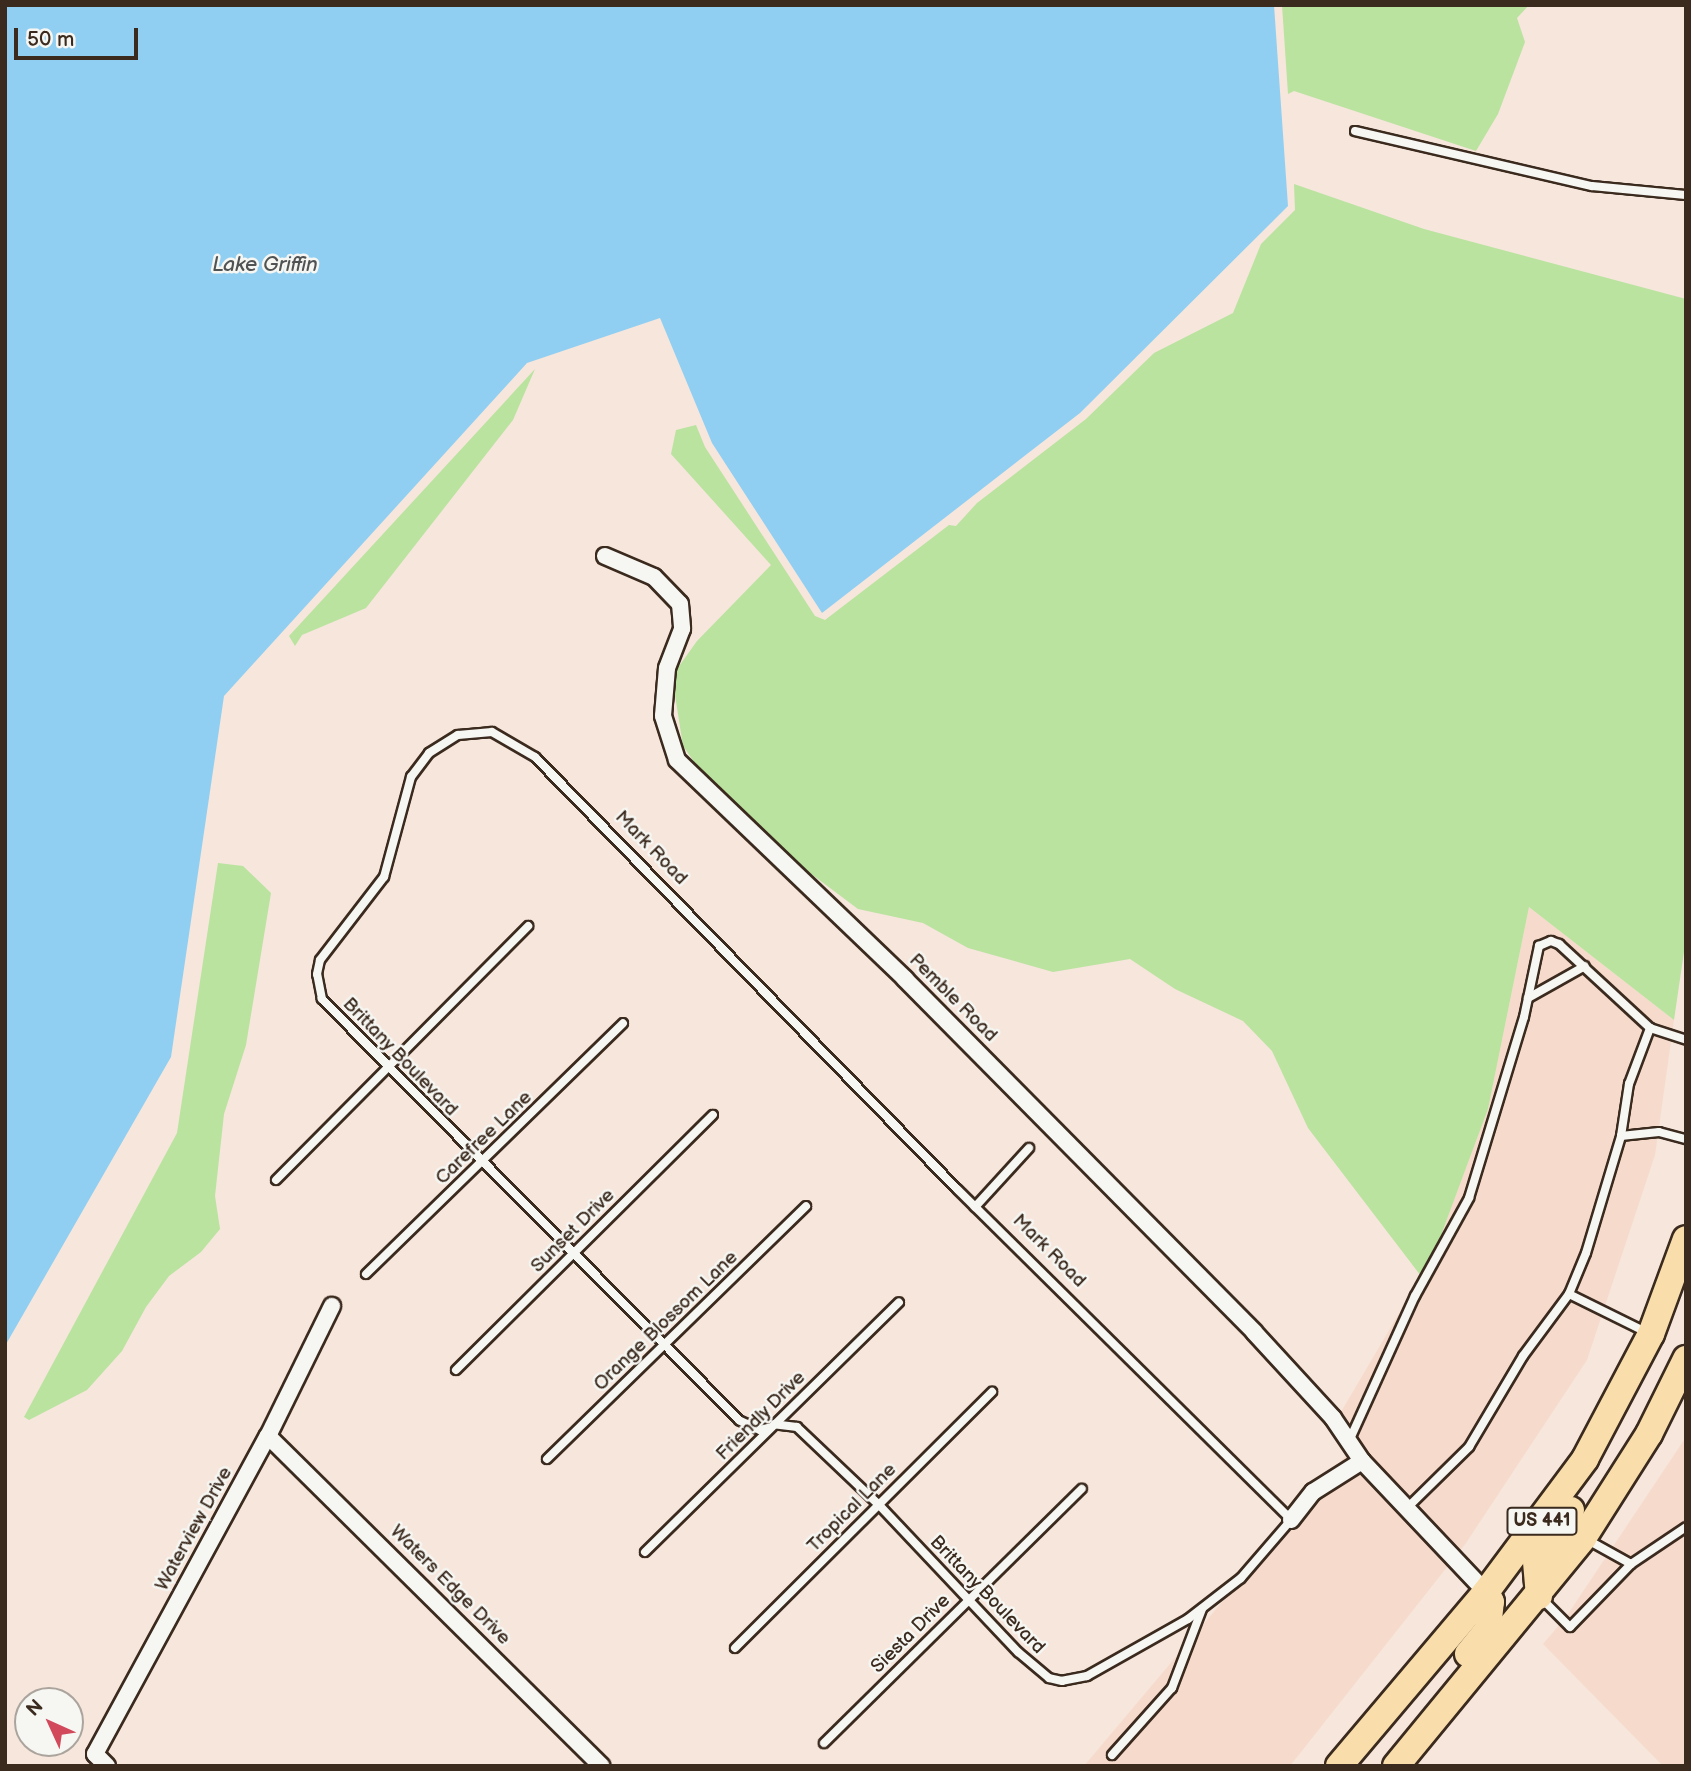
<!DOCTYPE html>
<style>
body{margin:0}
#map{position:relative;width:1691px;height:1771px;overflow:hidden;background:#f6e6dc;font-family:"Balsamiq Sans",sans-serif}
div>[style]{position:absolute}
.built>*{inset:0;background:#f6dbcc}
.green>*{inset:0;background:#b9e39f}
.water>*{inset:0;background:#91cff2}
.roads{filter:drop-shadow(2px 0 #3b2a1e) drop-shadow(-2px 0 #3b2a1e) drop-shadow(0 2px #3b2a1e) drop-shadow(0 -2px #3b2a1e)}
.service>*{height:8px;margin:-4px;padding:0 4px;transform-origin:4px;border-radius:4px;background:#f6f6f2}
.minor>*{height:16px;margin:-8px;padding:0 8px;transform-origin:8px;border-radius:8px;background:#f6f6f2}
.primary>*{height:26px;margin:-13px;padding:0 13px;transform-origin:13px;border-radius:13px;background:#f9deab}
span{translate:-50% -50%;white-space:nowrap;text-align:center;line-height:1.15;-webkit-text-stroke:5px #f6f6f2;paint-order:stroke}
.shield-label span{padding:2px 5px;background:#f6f6f2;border:2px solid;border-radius:5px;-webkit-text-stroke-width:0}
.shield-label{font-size:18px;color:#3b2a1e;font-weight:700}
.street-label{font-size:19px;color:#3b2a1e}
.water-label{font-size:21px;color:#505353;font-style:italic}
.frame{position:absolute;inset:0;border:7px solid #3b2a1e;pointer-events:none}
.north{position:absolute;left:14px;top:1687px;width:70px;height:70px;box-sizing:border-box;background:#f6f6f2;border:2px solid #aba49d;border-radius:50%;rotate:315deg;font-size:19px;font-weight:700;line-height:28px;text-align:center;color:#3b2a1e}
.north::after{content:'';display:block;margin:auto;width:24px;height:32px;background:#d1495b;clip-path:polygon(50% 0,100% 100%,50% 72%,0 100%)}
.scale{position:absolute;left:14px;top:28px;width:124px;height:32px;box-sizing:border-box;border:4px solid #3b2a1e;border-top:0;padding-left:9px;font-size:21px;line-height:24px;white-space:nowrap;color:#3b2a1e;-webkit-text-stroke:5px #f6f6f2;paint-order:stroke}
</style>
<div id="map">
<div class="built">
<div style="clip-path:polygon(1529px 907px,1674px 1020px,1655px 1155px,1587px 1360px,1466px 1543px,1290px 1766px,1084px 1766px,1351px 1449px,1351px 1429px,1338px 1417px,1434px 1254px,1488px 1109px)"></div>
<div style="clip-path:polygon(1686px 1437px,1686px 1766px,1663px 1766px,1543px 1644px,1566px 1617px)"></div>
</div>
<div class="green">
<div style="clip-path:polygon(1282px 5px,1529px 5px,1517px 18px,1525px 42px,1498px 114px,1476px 151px,1294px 91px,1288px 94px)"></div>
<div style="clip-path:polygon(1294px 184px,1424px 229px,1686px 299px,1686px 938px,1674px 1020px,1529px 907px,1488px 1109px,1434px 1254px,1421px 1276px,1308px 1128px,1272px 1051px,1243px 1021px,1175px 989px,1130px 959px,1053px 972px,968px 948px,923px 923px,858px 909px,730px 813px,683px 746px,672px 676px,697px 641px,771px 565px,671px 454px,676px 430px,696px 425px,705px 447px,815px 616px,825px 620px,949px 525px,956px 526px,977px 503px,1086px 419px,1154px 353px,1233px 313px,1261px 244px,1295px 210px)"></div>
<div style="clip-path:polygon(535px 369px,513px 420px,366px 608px,302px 635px,295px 646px,289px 636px)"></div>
<div style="clip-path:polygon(218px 863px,243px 866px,271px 893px,246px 1045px,224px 1114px,215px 1196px,220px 1229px,201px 1252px,169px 1276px,146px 1307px,122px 1351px,87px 1390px,29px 1420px,24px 1417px,177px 1133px)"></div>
</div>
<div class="water">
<div style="clip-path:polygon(5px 5px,1274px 5px,1288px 206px,1080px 413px,822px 613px,712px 443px,660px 318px,527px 363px,224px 696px,171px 1057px,5px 1346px)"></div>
</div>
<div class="roads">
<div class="service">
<div style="left:1355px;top:131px;width:243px;rotate:13.1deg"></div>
<div style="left:1592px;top:186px;width:94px;rotate:5.5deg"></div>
<div style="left:1528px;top:998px;width:65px;rotate:-29.3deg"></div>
<div style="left:1621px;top:1136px;width:38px;rotate:-6deg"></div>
<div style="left:1659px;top:1132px;width:28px;rotate:15deg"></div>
<div style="left:276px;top:1180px;width:358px;rotate:-45.2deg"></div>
<div style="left:975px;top:1207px;width:80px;rotate:-47.5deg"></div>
<div style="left:366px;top:1274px;width:359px;rotate:-44.3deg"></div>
<div style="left:1569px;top:1294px;width:88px;rotate:26.3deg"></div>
<div style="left:456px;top:1370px;width:362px;rotate:-44.8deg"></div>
<div style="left:771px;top:1427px;width:11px;rotate:165deg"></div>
<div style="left:760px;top:1430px;width:23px;rotate:-155deg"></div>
<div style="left:739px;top:1420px;width:593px;rotate:-134.73deg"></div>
<div style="left:322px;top:999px;width:25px;rotate:-101deg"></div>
<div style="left:317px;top:974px;width:14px;rotate:-78deg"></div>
<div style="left:320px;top:960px;width:105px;rotate:-52.4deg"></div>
<div style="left:384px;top:877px;width:104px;rotate:-74.9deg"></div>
<div style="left:411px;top:777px;width:30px;rotate:-53deg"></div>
<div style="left:429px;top:753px;width:34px;rotate:-32deg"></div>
<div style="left:458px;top:735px;width:34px;rotate:-5deg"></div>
<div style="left:492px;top:732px;width:50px;rotate:30.2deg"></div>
<div style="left:535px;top:757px;width:605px;rotate:45.67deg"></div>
<div style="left:958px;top:1190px;width:469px;rotate:44.7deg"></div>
<div style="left:1291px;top:1520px;width:77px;rotate:130.8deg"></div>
<div style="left:1241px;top:1578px;width:67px;rotate:142.3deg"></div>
<div style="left:1188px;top:1619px;width:116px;rotate:150.6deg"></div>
<div style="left:1087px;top:1676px;width:25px;rotate:169deg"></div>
<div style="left:1062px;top:1681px;width:13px;rotate:-167deg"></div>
<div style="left:1049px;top:1678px;width:40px;rotate:-140deg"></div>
<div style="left:1018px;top:1652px;width:204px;rotate:-133.4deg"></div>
<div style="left:878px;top:1504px;width:112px;rotate:-136.5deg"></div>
<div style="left:797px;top:1427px;width:23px;rotate:-173deg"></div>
<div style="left:1350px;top:1439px;width:157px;rotate:-65.6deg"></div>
<div style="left:1415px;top:1296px;width:112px;rotate:-61.1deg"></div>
<div style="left:1469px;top:1198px;width:189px;rotate:-73.1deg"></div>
<div style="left:1524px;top:1017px;width:73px;rotate:-78.1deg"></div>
<div style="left:1539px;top:946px;width:13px;rotate:-23deg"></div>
<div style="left:1551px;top:941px;width:9px;rotate:21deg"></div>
<div style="left:1559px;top:944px;width:124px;rotate:42.7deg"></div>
<div style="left:547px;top:1459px;width:362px;rotate:-44.3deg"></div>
<div style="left:1405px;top:1510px;width:90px;rotate:-44.5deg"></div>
<div style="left:1469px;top:1447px;width:106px;rotate:-59.3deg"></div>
<div style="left:1523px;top:1356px;width:77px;rotate:-53.4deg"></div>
<div style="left:1569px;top:1294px;width:44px;rotate:-67.5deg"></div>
<div style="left:1586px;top:1253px;width:122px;rotate:-73.3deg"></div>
<div style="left:1621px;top:1136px;width:53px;rotate:-81.3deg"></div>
<div style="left:1629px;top:1084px;width:60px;rotate:-69.4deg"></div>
<div style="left:1650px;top:1028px;width:38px;rotate:18deg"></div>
<div style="left:645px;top:1552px;width:356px;rotate:-44.5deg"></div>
<div style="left:1631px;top:1564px;width:66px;rotate:-33.9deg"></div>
<div style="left:1541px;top:1598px;width:41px;rotate:45deg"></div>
<div style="left:1570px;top:1627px;width:88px;rotate:-45.9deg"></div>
<div style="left:1631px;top:1564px;width:51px;rotate:-150.9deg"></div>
<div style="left:735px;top:1648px;width:363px;rotate:-44.9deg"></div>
<div style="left:824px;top:1743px;width:362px;rotate:-44.6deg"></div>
<div style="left:1112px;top:1755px;width:90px;rotate:-48.2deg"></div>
<div style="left:1172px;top:1688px;width:85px;rotate:-69.2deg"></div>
</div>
<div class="minor">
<div style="left:605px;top:556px;width:53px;rotate:23.2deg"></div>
<div style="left:654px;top:577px;width:37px;rotate:46deg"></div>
<div style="left:680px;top:604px;width:25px;rotate:85deg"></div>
<div style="left:682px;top:629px;width:42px;rotate:111deg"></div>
<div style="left:667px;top:668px;width:48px;rotate:94.8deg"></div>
<div style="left:663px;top:716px;width:46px;rotate:72.3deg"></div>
<div style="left:677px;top:760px;width:316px;rotate:43.8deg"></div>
<div style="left:905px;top:979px;width:496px;rotate:45.3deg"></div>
<div style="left:1254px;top:1332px;width:117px;rotate:47.4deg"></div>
<div style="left:1333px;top:1418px;width:52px;rotate:56deg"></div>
<div style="left:268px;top:1436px;width:469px;rotate:44.7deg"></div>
<div style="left:1291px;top:1520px;width:36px;rotate:-52deg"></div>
<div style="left:1313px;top:1492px;width:58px;rotate:-32.3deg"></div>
<div style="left:1362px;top:1461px;width:180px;rotate:46.6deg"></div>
<div style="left:107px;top:1766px;width:17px;rotate:-135deg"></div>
<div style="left:95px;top:1754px;width:362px;rotate:-61.5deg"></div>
<div style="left:268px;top:1436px;width:145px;rotate:-63.8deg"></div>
</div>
<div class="primary">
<div style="left:1539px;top:1596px;width:36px;rotate:-95deg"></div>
<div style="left:1536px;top:1560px;width:61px;rotate:-55deg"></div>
<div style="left:1468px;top:1654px;width:32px;rotate:-51deg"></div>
<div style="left:1488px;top:1629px;width:27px;rotate:-84deg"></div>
<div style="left:1491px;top:1602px;width:11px;rotate:-117deg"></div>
<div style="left:1339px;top:1766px;width:228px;rotate:-49.8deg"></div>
<div style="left:1486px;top:1592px;width:166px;rotate:-53.3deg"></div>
<div style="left:1585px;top:1459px;width:141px;rotate:-62.2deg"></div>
<div style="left:1651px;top:1334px;width:101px;rotate:-69.8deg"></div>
<div style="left:1396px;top:1766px;width:295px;rotate:-50.6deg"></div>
<div style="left:1583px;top:1538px;width:123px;rotate:-57.6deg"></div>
<div style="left:1649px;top:1434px;width:84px;rotate:-63.7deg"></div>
</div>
</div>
<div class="shield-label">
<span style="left:1542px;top:1521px">US 441</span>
</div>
<div class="street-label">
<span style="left:651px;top:848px;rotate:46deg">Mark Road</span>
<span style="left:953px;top:998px;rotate:45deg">Pemble Road</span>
<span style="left:400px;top:1057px;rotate:46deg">Brittany Boulevard</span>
<span style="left:484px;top:1138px;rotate:-44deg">Carefree Lane</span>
<span style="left:573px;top:1231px;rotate:-45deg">Sunset Drive</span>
<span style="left:1049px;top:1251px;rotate:45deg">Mark Road</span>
<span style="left:666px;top:1321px;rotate:-44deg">Orange Blossom Lane</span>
<span style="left:761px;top:1416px;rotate:-45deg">Friendly Drive</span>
<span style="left:852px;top:1508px;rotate:-45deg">Tropical Lane</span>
<span style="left:194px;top:1529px;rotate:-61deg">Waterview Drive</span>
<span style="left:450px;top:1585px;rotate:45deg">Waters Edge Drive</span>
<span style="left:987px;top:1595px;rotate:46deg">Brittany Boulevard</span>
<span style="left:911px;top:1634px;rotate:-45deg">Siesta Drive</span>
</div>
<div class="water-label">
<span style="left:265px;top:265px">Lake Griffin</span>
</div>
<div class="frame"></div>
<div class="north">N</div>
<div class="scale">50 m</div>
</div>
